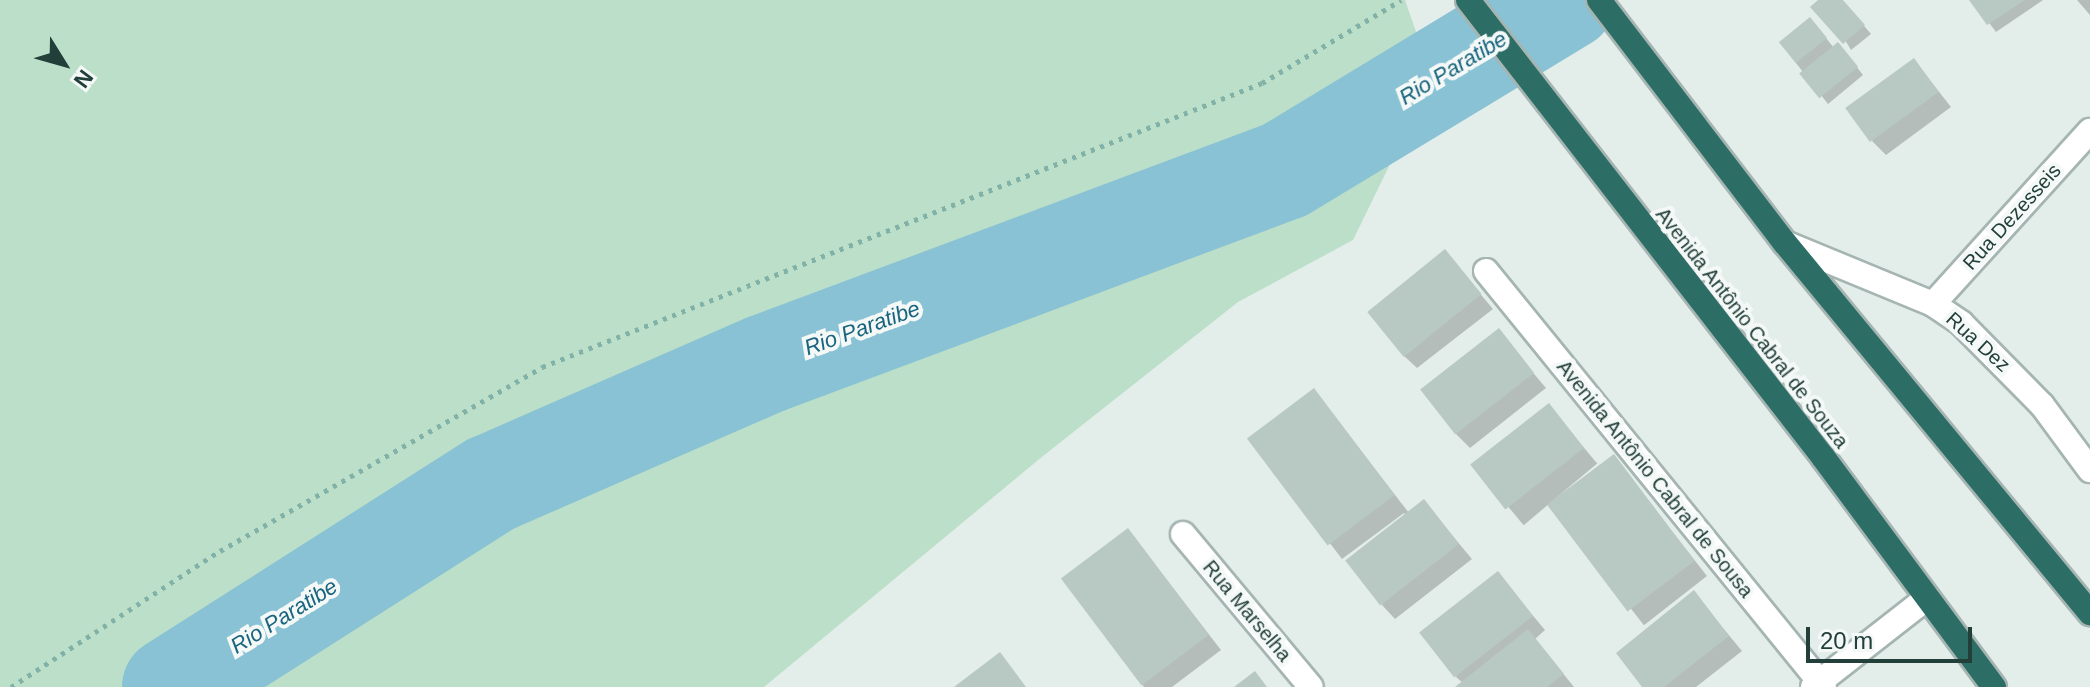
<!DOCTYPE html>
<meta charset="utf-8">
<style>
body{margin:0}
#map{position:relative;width:2090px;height:687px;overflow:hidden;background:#e3edea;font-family:Arial,sans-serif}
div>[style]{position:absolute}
.green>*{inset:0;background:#bbdfc8}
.shadow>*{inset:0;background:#0003;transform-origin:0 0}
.river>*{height:100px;margin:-50px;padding:0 50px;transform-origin:50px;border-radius:50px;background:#89c2d4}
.building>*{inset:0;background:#b8c8c3;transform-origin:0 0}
.path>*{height:5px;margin-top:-2.5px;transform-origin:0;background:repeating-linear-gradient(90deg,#82b2a7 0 4px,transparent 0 10px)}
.roads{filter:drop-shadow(2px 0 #a5b5b2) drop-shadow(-2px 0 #a5b5b2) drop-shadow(0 2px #a5b5b2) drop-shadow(0 -2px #a5b5b2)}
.minor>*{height:24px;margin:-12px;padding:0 12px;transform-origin:12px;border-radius:12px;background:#fff}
.highway>*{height:24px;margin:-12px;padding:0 12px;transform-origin:12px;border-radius:12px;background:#2c6d65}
span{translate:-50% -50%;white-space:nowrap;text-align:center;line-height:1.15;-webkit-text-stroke:8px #f4f9f7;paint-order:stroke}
.street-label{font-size:20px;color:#223f3a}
.water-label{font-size:22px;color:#19647e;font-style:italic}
.north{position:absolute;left:24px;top:24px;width:80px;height:80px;-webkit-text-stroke:6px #f4f9f7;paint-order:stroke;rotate:127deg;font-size:22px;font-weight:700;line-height:32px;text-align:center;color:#223f3a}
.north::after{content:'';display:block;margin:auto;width:28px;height:36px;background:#223f3a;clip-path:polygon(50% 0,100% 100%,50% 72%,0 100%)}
.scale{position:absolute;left:1806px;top:627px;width:166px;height:36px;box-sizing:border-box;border:4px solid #223f3a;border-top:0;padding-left:10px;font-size:24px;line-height:28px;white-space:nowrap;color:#223f3a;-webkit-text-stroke:6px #f4f9f7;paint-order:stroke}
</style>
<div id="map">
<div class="green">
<div style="clip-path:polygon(0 0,1405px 0,1432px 78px,1353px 240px,1238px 302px,1043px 456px,764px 687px,0 687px)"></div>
</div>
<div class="shadow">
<div style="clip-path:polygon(1821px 0,1842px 0,1871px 34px,1851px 50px)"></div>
<div style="clip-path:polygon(1972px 0,2043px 0,1996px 32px)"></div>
<div style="clip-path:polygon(2077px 0,2090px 0,2090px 15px)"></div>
<div style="clip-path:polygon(1817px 27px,1834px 48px,1845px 52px,1863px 75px,1828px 104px,1796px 63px)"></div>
<div style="clip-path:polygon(1914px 60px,1951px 107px,1886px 155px,1872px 141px)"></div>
<div style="clip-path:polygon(1445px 252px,1493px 309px,1417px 368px,1403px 355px)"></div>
<div style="clip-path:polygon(1498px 331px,1546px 388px,1470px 448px,1456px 434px)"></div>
<div style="clip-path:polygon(1314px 390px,1409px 513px,1424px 502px,1472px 559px,1395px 619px,1382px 605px,1406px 516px,1404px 513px,1342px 559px,1250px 439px)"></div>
<div style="left:1549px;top:406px;width:75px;height:96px;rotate:50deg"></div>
<div style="left:1614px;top:457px;width:151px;height:80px;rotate:52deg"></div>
<div style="clip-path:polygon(1128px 530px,1221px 650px,1172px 687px,1144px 687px,1063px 579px)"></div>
<div style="clip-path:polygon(1497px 573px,1545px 630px,1535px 639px,1574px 687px,1458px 687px,1463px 683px,1456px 677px)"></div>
<div style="clip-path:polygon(1694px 593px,1742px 651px,1696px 687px,1644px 687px)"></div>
</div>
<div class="river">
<div style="left:172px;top:687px;width:378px;rotate:-32.5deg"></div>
<div style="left:491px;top:484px;width:300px;rotate:-23.6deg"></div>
<div style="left:766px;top:364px;width:554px;rotate:-20.5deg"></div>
<div style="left:1285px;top:170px;width:328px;rotate:-31.2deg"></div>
</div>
<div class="building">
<div style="clip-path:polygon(1818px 0,1843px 0,1865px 25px,1843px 44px,1810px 7px)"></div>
<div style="clip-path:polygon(1969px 0,2025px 0,1987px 25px)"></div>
<div style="left:1810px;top:17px;width:27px;height:40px;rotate:51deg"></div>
<div style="left:1838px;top:42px;width:32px;height:50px;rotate:51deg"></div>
<div style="left:1914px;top:58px;width:42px;height:85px;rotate:54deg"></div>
<div style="left:1445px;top:249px;width:58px;height:100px;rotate:51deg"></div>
<div style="left:1499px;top:328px;width:57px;height:100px;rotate:52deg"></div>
<div style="left:1314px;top:388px;width:134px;height:84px;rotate:53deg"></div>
<div style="left:1549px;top:403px;width:57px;height:100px;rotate:52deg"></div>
<div style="left:1614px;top:454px;width:134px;height:84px;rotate:53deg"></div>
<div style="left:1424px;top:499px;width:57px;height:100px;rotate:52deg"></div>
<div style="left:1128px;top:528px;width:134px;height:84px;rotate:53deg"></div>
<div style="left:1498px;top:571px;width:57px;height:100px;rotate:52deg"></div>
<div style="clip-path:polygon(1694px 590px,1729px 636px,1664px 687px,1642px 687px,1616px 653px)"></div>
<div style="clip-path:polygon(1528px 629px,1564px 674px,1547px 687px,1455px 687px)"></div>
<div style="clip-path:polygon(1000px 652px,1026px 687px,954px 687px)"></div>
<div style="clip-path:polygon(1255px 671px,1267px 687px,1234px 687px)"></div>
</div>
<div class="path">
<div style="left:11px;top:687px;width:249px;rotate:-33.1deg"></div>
<div style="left:220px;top:551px;width:371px;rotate:-29.7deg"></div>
<div style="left:542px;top:367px;width:774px;rotate:-21.53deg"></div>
<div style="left:1262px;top:83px;width:162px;rotate:-30.8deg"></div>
</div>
<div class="roads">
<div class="minor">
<div style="left:1785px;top:243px;width:160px;rotate:22.4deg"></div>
<div style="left:1933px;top:304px;width:34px;rotate:34deg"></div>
<div style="left:1961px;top:323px;width:115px;rotate:45.4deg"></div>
<div style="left:2042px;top:405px;width:81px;rotate:53.6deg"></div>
<div style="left:1486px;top:271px;width:536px;rotate:50.91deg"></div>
<div style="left:1933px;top:304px;width:234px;rotate:-47.8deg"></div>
<div style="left:1183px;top:534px;width:199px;rotate:50.1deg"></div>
<div style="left:1813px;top:687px;width:145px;rotate:-38deg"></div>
</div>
<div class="highway">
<div style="left:1468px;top:0;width:579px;rotate:52.16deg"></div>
<div style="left:1823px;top:457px;width:287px;rotate:53.4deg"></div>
<div style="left:1599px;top:0;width:306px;rotate:52.6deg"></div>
<div style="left:1785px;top:243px;width:480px;rotate:50.5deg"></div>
</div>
</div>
<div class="street-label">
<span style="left:2012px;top:217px;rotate:-48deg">Rua Dezesseis</span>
<span style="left:1752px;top:328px;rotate:52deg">Avenida Antônio Cabral de Souza</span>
<span style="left:1978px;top:342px;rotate:42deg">Rua Dez</span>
<span style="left:1655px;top:479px;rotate:51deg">Avenida Antônio Cabral de Sousa</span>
<span style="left:1247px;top:611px;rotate:50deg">Rua Marselha</span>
</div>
<div class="water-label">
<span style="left:1453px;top:68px;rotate:-31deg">Rio Paratibe</span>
<span style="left:862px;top:328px;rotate:-20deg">Rio Paratibe</span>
<span style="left:284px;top:616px;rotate:-32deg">Rio Paratibe</span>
</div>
<div class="north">N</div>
<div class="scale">20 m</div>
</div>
